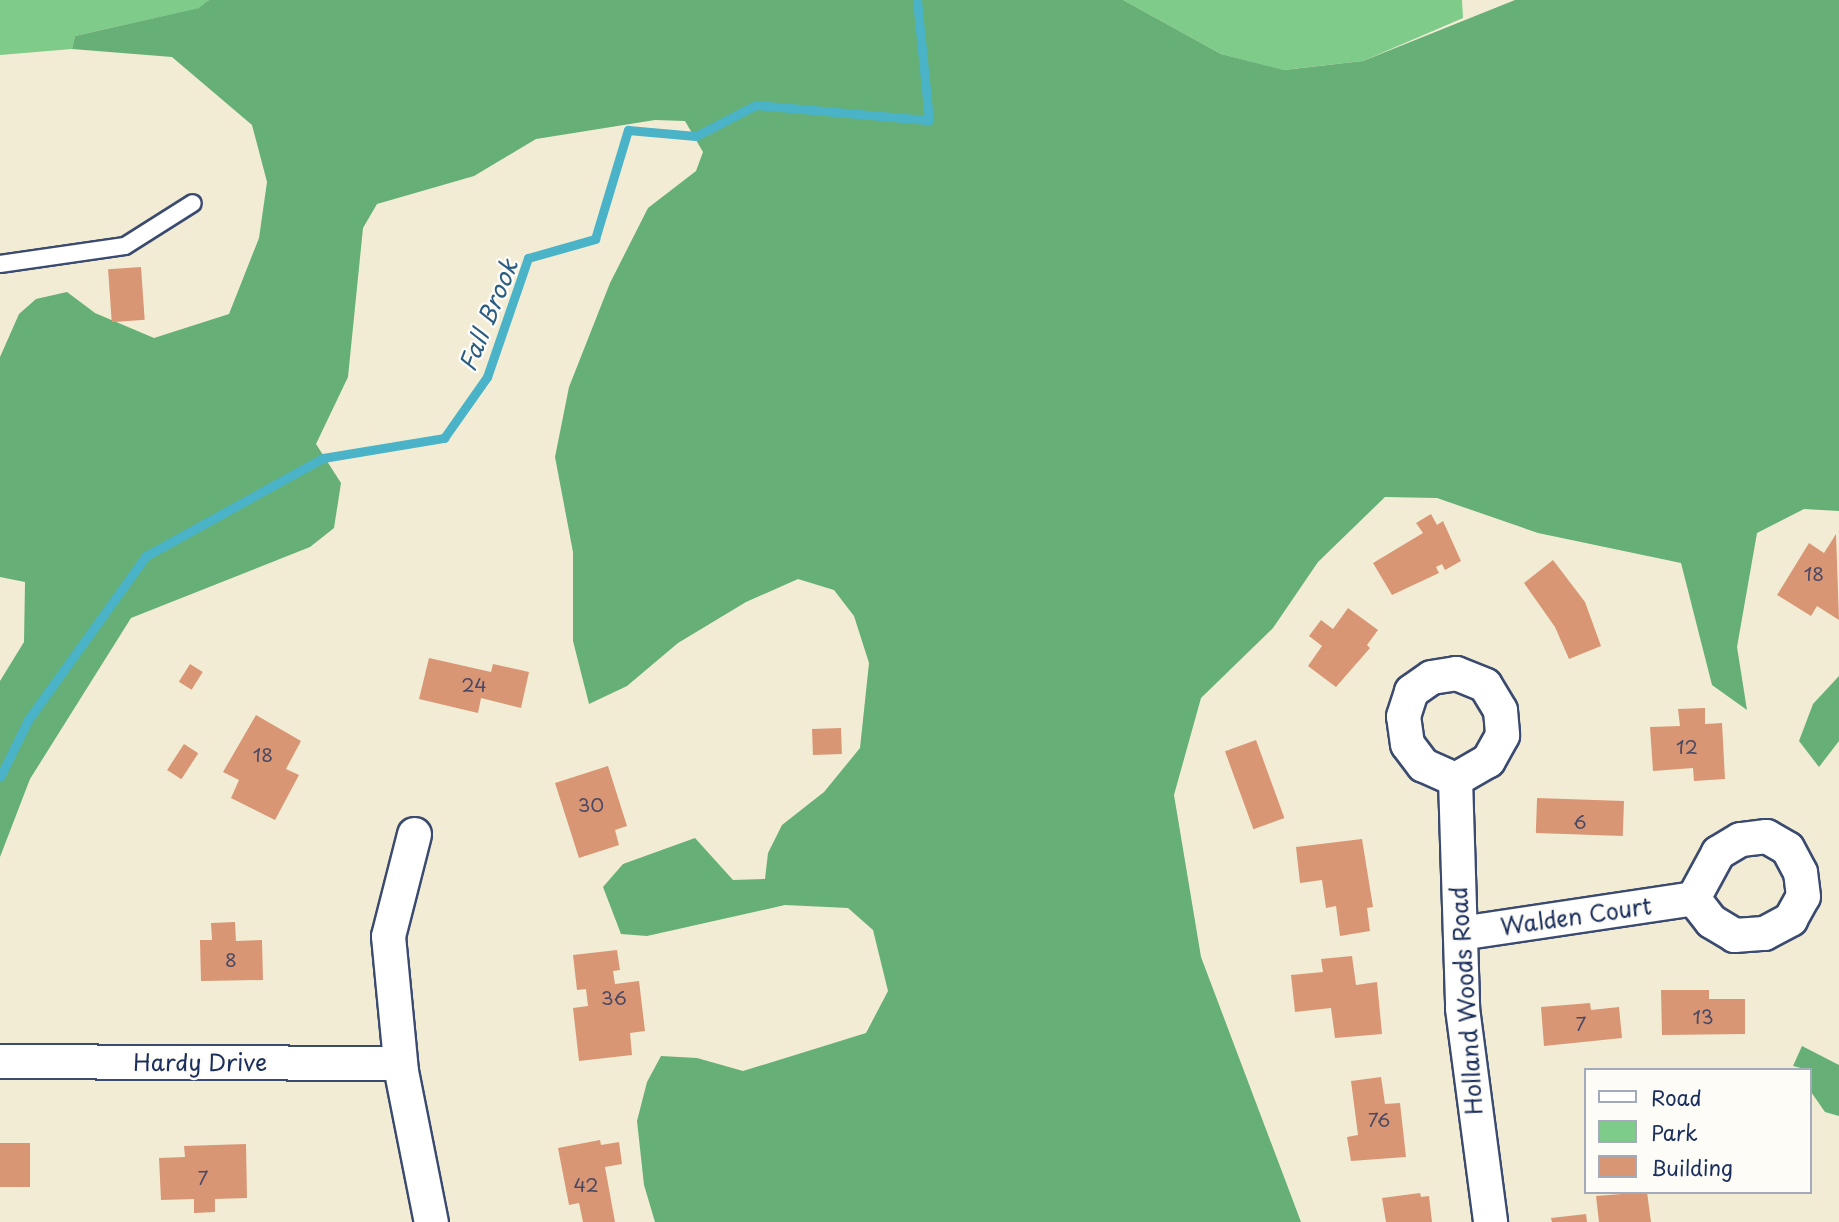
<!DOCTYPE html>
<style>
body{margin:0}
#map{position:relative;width:1839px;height:1222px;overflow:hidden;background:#f2ecd5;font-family:"Playpen Sans",sans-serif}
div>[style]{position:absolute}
.green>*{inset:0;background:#7ecb8a}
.forest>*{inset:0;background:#66af76}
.stream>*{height:9px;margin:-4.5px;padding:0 4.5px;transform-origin:4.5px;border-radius:4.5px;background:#4ab3c8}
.building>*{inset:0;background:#d99675;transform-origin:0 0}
.roads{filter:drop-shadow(2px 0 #3b4b70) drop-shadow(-2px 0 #3b4b70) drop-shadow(0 2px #3b4b70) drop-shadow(0 -2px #3b4b70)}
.lane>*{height:16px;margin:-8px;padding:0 8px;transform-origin:8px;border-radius:8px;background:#fff}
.street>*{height:33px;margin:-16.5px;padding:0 16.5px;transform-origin:16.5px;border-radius:16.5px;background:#fff}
span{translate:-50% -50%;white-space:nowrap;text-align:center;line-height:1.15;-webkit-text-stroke:5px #fdfcf7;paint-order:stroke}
.number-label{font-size:19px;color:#4a4964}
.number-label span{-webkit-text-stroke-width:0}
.street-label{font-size:23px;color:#1b2f5e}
.water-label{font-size:24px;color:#2b5d83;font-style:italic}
.legend{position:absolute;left:1584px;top:1068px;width:228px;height:126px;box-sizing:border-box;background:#fdfcf7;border:2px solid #a3aaba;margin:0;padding:9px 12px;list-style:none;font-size:21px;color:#1b2f5e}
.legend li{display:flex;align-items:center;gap:14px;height:35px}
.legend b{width:35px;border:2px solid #a3aaba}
</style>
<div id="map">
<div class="green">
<div style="clip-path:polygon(0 0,209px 0,200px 8px,75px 36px,72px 49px,0 55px)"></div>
<div style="clip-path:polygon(1123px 0,1462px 0,1463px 18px,1363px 61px,1283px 70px,1221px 54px)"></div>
</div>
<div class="forest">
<div style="clip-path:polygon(209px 0,1123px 0,1221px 54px,1284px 70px,1363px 61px,1515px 0,1839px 0,1839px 511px,1804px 509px,1757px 533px,1737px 647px,1747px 710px,1712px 685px,1681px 563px,1538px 533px,1437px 498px,1385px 497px,1318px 562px,1273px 628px,1201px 698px,1174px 795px,1201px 957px,1301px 1222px,655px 1222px,644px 1185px,637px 1121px,647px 1082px,661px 1056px,697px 1058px,743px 1071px,866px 1033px,888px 991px,873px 930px,848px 908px,785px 905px,647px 936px,621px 934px,603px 887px,623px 864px,695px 838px,733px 880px,765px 879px,768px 853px,782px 825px,824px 792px,860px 748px,869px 663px,854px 616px,834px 590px,798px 579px,746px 602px,678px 643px,627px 686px,589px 704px,573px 641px,573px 552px,555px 457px,569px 387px,610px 283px,648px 208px,696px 171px,703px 152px,685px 121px,655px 120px,536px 139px,474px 176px,377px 204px,363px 228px,348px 377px,316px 444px,341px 483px,334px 528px,310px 547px,131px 618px,30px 779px,0 857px,0 681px,24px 642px,25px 582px,0 577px,0 357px,19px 314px,36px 299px,67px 292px,95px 313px,154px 338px,229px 314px,259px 238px,267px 182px,252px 125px,172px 57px,72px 49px,75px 36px,199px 8px)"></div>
<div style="clip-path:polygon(1839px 676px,1839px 741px,1819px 767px,1799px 741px,1813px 704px)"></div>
<div style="clip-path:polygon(1802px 1046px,1839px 1065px,1839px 1116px,1825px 1112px,1809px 1089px,1809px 1070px,1793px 1066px)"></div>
</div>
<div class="stream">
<div style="left:0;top:777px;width:64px;rotate:-63.8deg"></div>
<div style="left:28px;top:720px;width:202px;rotate:-54.3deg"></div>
<div style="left:146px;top:556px;width:202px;rotate:-29deg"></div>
<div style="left:323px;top:458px;width:123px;rotate:-9.4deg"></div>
<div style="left:444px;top:438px;width:75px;rotate:-54.8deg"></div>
<div style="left:487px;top:377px;width:126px;rotate:-71deg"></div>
<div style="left:528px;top:258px;width:70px;rotate:-15.8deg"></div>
<div style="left:595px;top:239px;width:114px;rotate:-73.2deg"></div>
<div style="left:628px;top:130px;width:68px;rotate:5deg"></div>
<div style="left:696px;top:136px;width:68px;rotate:-27.3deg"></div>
<div style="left:756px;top:105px;width:174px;rotate:5deg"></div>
<div style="left:929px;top:120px;width:121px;rotate:-95.7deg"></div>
</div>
<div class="building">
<div style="left:141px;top:267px;width:53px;height:33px;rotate:86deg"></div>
<div style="clip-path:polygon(1431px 514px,1437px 525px,1443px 521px,1461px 561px,1445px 570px,1442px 564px,1436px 567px,1439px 573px,1392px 595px,1373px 563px,1423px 533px,1416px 523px)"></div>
<div style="clip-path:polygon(1836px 534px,1839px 620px,1817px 606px,1811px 616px,1777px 595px,1809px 543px,1824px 553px)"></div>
<div style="clip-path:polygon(1553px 560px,1585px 602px,1601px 646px,1569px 659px,1555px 627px,1524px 583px)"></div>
<div style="clip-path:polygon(1348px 608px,1378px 630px,1367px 645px,1370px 648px,1336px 687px,1308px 666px,1322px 646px,1309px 636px,1321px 620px,1333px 629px)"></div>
<div style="clip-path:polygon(429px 658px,491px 672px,493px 664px,529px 672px,521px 708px,481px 698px,478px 713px,419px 699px)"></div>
<div style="left:190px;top:664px;width:15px;height:21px;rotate:32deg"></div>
<div style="clip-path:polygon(1705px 708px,1705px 724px,1722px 723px,1725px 779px,1694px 781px,1693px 768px,1653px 771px,1650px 727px,1680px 726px,1678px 709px)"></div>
<div style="clip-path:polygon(256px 715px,301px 741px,286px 769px,299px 775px,275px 820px,231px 798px,239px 780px,223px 772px)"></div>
<div style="left:841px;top:728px;width:26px;height:29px;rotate:88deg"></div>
<div style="left:1256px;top:740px;width:83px;height:33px;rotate:70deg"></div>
<div style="left:184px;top:744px;width:17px;height:31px;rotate:33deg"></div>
<div style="clip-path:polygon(608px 766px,627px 826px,615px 830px,619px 845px,579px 858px,555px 783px)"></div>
<div style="left:1624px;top:801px;width:35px;height:87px;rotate:92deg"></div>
<div style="clip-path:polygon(1362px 839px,1373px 907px,1367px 908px,1370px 931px,1340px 936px,1336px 906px,1326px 908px,1322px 880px,1300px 883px,1296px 847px)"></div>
<div style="clip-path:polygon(235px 922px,236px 941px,262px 940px,263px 980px,201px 981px,200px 940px,212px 940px,211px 923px)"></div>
<div style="clip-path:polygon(617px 950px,620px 970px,613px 971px,615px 984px,639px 981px,645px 1031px,630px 1033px,632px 1055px,579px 1061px,573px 1008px,588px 1006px,586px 989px,577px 990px,573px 955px)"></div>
<div style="clip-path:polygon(1352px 956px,1356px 985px,1377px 982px,1382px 1034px,1335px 1038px,1331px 1008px,1295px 1012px,1291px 975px,1323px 972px,1321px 959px)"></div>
<div style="clip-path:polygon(1661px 990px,1709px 990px,1709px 999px,1745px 999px,1745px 1034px,1662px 1035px)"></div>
<div style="clip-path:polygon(1590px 1003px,1591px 1010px,1619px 1007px,1622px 1038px,1544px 1046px,1541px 1007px)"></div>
<div style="clip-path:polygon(1381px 1077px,1385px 1104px,1400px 1103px,1406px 1157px,1351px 1161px,1347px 1137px,1358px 1135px,1351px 1081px)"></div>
<div style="clip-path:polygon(600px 1140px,601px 1145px,619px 1142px,622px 1164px,605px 1167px,615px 1222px,583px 1222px,579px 1203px,569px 1205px,558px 1148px)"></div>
<div style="left:0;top:1143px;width:30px;height:44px"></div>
<div style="clip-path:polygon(246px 1144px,247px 1198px,215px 1199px,215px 1212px,194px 1213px,194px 1199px,161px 1200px,159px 1158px,185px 1157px,184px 1146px)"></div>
<div style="clip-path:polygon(1647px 1192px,1651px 1222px,1599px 1222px,1596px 1196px)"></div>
<div style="clip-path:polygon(1420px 1193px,1421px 1197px,1429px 1196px,1432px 1222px,1386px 1222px,1382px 1198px)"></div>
<div style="clip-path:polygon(1586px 1214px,1587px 1222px,1552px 1222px,1551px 1218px)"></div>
</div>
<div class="roads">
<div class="lane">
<div style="left:0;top:264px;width:126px;rotate:-8.2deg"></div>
<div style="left:125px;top:246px;width:80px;rotate:-32.3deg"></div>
</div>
<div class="street">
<div style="left:1456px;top:673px;width:31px;rotate:22deg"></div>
<div style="left:1485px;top:685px;width:29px;rotate:59deg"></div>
<div style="left:1500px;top:710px;width:25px;rotate:85deg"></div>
<div style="left:1502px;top:735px;width:29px;rotate:119deg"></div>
<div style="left:1488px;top:760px;width:38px;rotate:150deg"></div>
<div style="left:1455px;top:779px;width:35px;rotate:-156deg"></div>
<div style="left:1423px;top:765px;width:26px;rotate:-127deg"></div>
<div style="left:1407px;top:744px;width:28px;rotate:-98deg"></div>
<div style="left:1403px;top:716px;width:26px;rotate:-72deg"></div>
<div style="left:1411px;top:691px;width:24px;rotate:-35deg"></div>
<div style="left:1431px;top:677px;width:25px;rotate:-9deg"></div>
<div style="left:1455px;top:779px;width:229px;rotate:88.2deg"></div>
<div style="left:1462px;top:1008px;width:216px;rotate:82.5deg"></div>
<div style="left:414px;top:834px;width:105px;rotate:104.3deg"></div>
<div style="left:388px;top:936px;width:136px;rotate:84.5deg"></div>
<div style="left:401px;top:1071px;width:154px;rotate:78.8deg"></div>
<div style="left:1460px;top:933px;width:236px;rotate:-8.5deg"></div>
<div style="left:1693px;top:898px;width:29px;rotate:52deg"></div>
<div style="left:1711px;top:921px;width:27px;rotate:31deg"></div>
<div style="left:1734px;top:935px;width:30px;rotate:-4deg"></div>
<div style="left:1764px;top:933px;width:30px;rotate:-28deg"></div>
<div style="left:1790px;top:919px;width:26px;rotate:-61deg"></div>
<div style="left:1803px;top:896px;width:24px;rotate:-97deg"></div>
<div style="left:1800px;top:872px;width:27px;rotate:-118deg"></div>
<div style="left:1787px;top:848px;width:24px;rotate:-150deg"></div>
<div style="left:1766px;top:836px;width:26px;rotate:173deg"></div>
<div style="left:1740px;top:839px;width:26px;rotate:149deg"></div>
<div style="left:1718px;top:852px;width:52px;rotate:118.5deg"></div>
<div style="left:0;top:1061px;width:400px;rotate:0.3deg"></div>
</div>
</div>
<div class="number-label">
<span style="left:1814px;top:574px">18</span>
<span style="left:474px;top:685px">24</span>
<span style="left:1687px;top:747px">12</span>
<span style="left:263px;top:755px">18</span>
<span style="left:591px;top:805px">30</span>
<span style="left:1580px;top:822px">6</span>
<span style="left:231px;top:960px">8</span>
<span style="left:614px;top:998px">36</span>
<span style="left:1703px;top:1017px">13</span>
<span style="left:1581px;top:1024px">7</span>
<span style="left:1379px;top:1120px">76</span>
<span style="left:203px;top:1178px">7</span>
<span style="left:586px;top:1185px">42</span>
</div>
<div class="street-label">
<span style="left:1576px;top:916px;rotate:-8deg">Walden Court</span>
<span style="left:1466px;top:1001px;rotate:-94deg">Holland Woods Road</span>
<span style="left:200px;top:1062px">Hardy Drive</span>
</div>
<div class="water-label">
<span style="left:488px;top:315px;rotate:-68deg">Fall Brook</span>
</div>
<ul class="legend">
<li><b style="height:9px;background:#fff"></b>Road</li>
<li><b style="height:19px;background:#7ecb8a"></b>Park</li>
<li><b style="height:19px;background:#d99675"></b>Building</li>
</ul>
</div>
